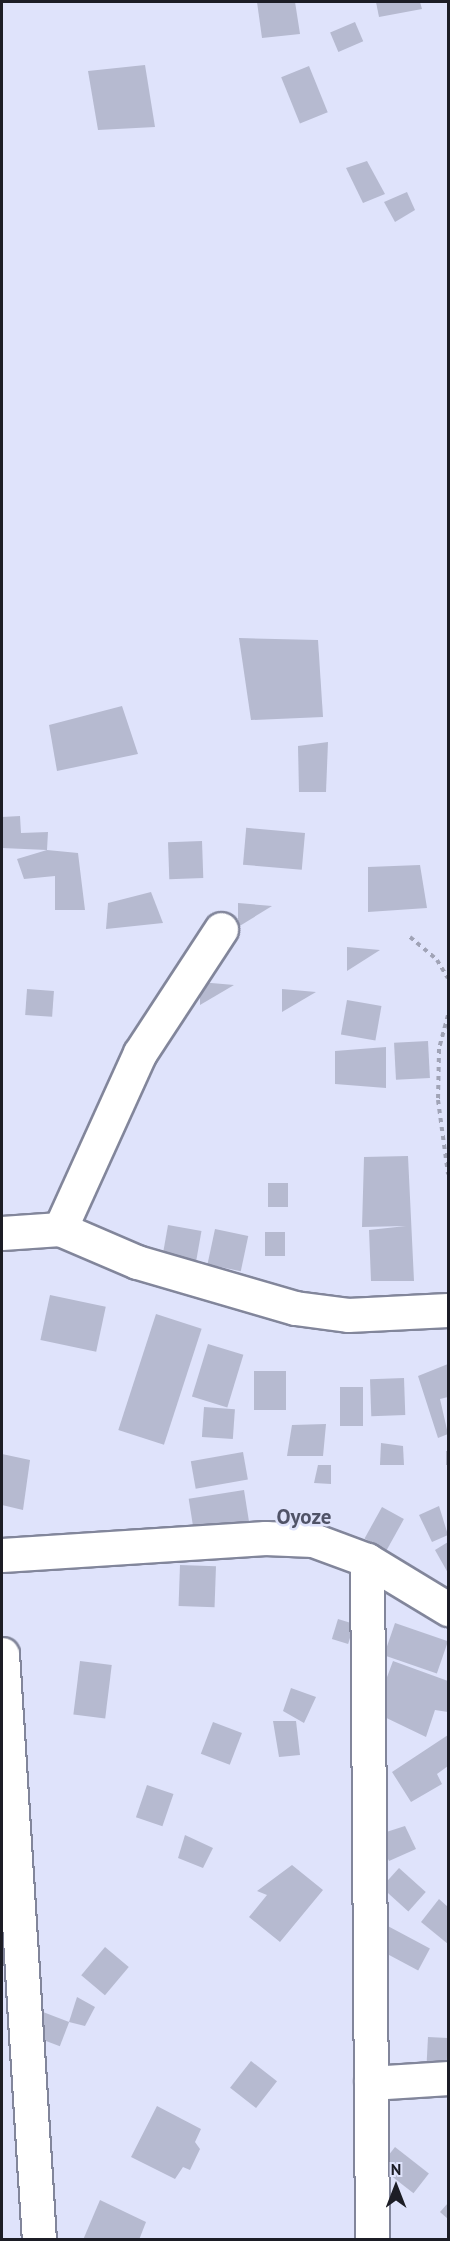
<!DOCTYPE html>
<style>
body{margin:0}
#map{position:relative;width:450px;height:2241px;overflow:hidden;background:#dfe3fb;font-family:"PT Sans",sans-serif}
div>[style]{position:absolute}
.building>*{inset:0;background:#b6bad0;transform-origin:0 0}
.path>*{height:4px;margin-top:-2px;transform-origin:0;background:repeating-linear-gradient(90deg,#a0a3b6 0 4.5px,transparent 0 9px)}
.roads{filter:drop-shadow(2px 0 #82869b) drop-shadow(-2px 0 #82869b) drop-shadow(0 2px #82869b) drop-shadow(0 -2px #82869b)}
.minor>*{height:33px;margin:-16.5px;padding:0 16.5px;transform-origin:16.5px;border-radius:16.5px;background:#fff}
span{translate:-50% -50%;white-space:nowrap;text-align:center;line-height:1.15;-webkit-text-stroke:5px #dfe3fb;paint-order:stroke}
.quarter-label{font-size:21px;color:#505367;font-weight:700}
.frame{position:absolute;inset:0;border:3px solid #1c1d25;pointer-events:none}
.north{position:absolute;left:366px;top:2157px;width:60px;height:60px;-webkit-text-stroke:4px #dfe3fb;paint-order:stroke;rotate:0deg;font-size:16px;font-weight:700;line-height:24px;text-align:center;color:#1c1d25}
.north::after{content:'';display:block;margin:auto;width:21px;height:27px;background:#1c1d25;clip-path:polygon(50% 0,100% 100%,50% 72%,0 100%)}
</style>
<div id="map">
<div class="building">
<div style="clip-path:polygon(257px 2px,295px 2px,300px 34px,262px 38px)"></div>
<div style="clip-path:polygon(376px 2px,420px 2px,422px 9px,379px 17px)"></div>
<div style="left:355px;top:22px;width:21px;height:27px;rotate:67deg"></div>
<div style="clip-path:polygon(145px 65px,155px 127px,98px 130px,88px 71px)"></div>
<div style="left:309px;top:66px;width:50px;height:30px;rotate:68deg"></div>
<div style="clip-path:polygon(367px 161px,385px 194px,363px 203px,346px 168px)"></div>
<div style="clip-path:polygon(407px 192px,415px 210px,395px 222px,384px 202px)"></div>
<div style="clip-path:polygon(239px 638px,318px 640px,323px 717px,251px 720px)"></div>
<div style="clip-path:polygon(122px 706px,138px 754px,57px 771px,49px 725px)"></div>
<div style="clip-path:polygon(328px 742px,326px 792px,299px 792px,298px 746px)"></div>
<div style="clip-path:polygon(20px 816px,21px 833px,48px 832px,47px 850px,2px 848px,2px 817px)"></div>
<div style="left:305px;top:833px;width:37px;height:59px;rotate:95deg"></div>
<div style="left:202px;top:841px;width:37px;height:34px;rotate:88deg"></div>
<div style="clip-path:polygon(47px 850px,78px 853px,85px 910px,55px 910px,55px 876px,24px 879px,17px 859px)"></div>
<div style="clip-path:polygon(420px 865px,427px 908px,368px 912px,368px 867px)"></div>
<div style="clip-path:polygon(151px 892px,163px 923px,106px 929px,108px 903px)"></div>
<div style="clip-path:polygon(238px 903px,272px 906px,238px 927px)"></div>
<div style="clip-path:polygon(347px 947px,380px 950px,347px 971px)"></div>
<div style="clip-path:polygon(200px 982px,234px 985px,200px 1005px)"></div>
<div style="left:27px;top:989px;width:27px;height:26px;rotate:4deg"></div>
<div style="clip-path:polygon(282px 989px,316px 992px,282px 1012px)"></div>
<div style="left:347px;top:1000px;width:35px;height:35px;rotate:10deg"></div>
<div style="left:428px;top:1041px;width:37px;height:34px;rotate:87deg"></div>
<div style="clip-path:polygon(386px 1047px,386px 1088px,335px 1084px,335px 1051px)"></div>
<div style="clip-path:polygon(408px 1156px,414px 1281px,371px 1281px,369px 1230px,406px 1226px,362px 1227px,364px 1157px)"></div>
<div style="left:268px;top:1183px;width:20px;height:24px"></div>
<div style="left:168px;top:1225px;width:34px;height:35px;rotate:10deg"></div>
<div style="left:215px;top:1229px;width:34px;height:36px;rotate:12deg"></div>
<div style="left:265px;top:1232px;width:20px;height:24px"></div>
<div style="left:50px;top:1295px;width:57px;height:46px;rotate:12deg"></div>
<div style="left:156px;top:1314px;width:48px;height:122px;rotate:18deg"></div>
<div style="left:208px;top:1344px;width:37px;height:55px;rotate:17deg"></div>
<div style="clip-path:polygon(448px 1364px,448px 1397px,440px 1399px,448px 1434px,438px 1438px,418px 1376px)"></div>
<div style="left:254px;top:1371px;width:32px;height:39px"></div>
<div style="left:404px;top:1378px;width:37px;height:34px;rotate:88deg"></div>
<div style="left:340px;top:1387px;width:23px;height:39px"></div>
<div style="left:204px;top:1407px;width:31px;height:30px;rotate:4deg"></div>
<div style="clip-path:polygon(326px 1424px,323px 1456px,287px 1456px,292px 1425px)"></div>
<div style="clip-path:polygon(381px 1443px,403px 1446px,404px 1465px,380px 1465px)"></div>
<div style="left:446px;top:1451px;width:2px;height:14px"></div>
<div style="left:243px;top:1452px;width:28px;height:53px;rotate:80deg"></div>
<div style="clip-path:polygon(2px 1454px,30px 1460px,23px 1510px,2px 1505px)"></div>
<div style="clip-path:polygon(318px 1465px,331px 1465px,331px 1484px,314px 1483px)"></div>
<div style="left:244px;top:1490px;width:38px;height:56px;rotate:81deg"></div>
<div style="clip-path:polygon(439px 1506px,448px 1535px,432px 1542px,419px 1515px)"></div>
<div style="left:382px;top:1507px;width:25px;height:36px;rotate:29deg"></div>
<div style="clip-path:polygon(448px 1542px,448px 1573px,435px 1550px)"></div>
<div style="left:180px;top:1565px;width:36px;height:41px;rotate:2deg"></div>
<div style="left:338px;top:1619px;width:17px;height:21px;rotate:17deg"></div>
<div style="left:395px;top:1623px;width:56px;height:34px;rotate:19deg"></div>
<div style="left:80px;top:1661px;width:32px;height:54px;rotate:7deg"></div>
<div style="clip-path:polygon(393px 1661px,448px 1681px,448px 1712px,435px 1710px,426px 1737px,374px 1712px)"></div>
<div style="clip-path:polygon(291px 1688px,316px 1697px,304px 1723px,283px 1711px)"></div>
<div style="clip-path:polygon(273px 1721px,296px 1721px,300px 1755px,279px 1757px)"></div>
<div style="left:213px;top:1722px;width:31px;height:34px;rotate:21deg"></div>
<div style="clip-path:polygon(448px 1735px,448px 1766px,437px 1774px,442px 1784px,411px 1802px,392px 1772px)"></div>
<div style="left:147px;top:1785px;width:28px;height:34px;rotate:19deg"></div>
<div style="clip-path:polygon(405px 1826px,416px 1849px,389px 1861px,377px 1835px)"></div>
<div style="clip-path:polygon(185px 1835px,213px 1848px,203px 1868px,178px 1858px)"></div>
<div style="clip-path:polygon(292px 1865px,323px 1890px,280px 1942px,249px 1917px,267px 1895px,257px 1891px)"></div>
<div style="left:399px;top:1868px;width:36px;height:26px;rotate:42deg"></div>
<div style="clip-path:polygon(439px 1899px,448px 1907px,448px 1944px,421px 1922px)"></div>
<div style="left:384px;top:1924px;width:52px;height:25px;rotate:28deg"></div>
<div style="left:105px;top:1947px;width:31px;height:37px;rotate:40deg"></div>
<div style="clip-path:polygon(77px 1997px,95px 2007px,85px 2026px,69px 2022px)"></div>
<div style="left:43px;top:2012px;width:28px;height:26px;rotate:21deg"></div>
<div style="left:428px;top:2037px;width:20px;height:24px;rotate:3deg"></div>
<div style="left:251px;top:2061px;width:33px;height:34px;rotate:38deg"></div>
<div style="clip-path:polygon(157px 2106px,201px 2129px,195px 2142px,200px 2149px,190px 2170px,183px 2167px,175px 2179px,131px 2157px)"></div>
<div style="left:395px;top:2147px;width:43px;height:25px;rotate:38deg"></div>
<div style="clip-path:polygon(100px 2200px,146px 2222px,139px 2240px,83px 2240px)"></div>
<div style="clip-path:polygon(448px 2203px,448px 2219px,440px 2212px)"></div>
</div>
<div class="path">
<div style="left:410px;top:937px;width:35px;rotate:40deg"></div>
<div style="left:437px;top:960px;width:21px;rotate:59deg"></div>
<div style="left:448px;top:1015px;width:35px;rotate:105deg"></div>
<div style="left:439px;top:1049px;width:51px;rotate:91.1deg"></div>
<div style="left:438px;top:1100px;width:75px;rotate:82.3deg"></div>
</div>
<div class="roads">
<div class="minor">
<div style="left:60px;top:1229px;width:84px;rotate:23.2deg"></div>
<div style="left:137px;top:1262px;width:165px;rotate:16.2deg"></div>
<div style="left:295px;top:1308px;width:53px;rotate:7.5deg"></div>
<div style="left:348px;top:1315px;width:100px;rotate:-2.9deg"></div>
<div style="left:2px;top:1233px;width:58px;rotate:-3.9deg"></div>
<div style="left:60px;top:1229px;width:193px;rotate:-65.6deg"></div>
<div style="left:140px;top:1053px;width:148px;rotate:-56.8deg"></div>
<div style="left:2px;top:1555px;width:264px;rotate:-3.7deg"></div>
<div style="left:265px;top:1538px;width:48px;rotate:2.4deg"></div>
<div style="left:313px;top:1540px;width:58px;rotate:20.3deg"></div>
<div style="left:367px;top:1560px;width:95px;rotate:31.2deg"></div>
<div style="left:367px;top:1560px;width:680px;rotate:89.58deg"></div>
<div style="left:2px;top:1654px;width:587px;rotate:86.39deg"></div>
<div style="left:371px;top:2083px;width:77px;rotate:-3.7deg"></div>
</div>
</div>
<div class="quarter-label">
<span style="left:304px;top:1517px">Oyoze</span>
</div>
<div class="frame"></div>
<div class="north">N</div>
</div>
